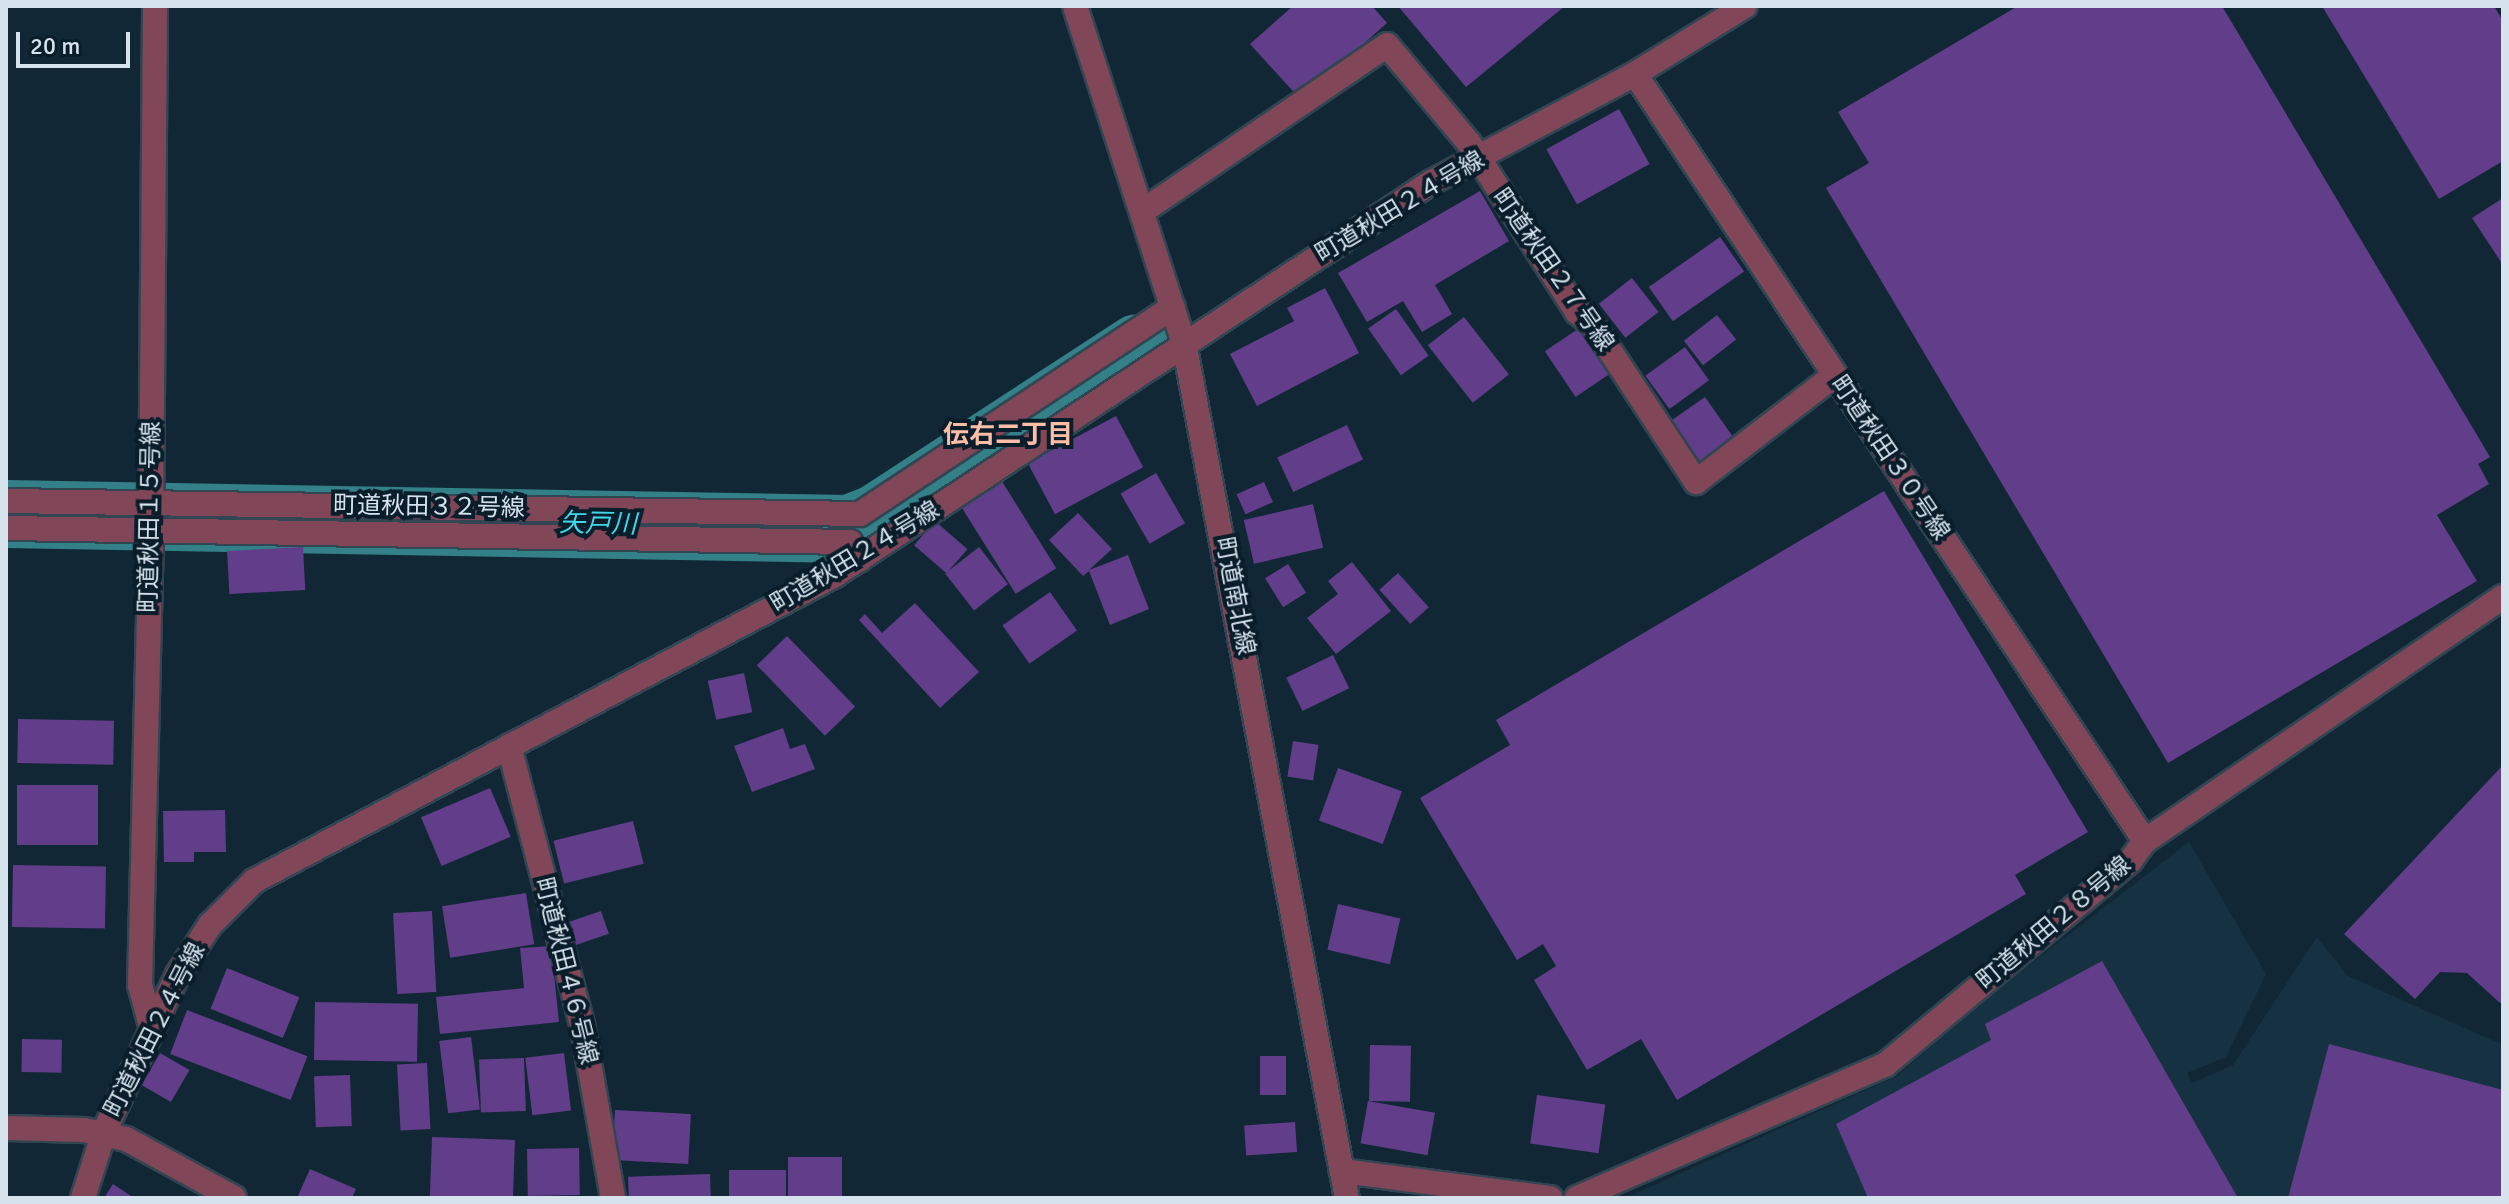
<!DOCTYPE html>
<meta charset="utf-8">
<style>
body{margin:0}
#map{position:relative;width:2509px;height:1204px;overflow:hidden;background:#122735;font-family:Signika,"Noto Sans JP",sans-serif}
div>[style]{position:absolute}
.built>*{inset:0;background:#153142}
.river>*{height:68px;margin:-34px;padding:0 34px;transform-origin:34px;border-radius:34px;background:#338088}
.building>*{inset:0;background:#613d8a;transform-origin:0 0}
.roads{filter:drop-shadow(2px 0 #314552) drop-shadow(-2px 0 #314552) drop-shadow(0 2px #314552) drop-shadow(0 -2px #314552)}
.minor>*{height:24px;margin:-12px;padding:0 12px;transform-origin:12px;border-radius:12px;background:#814658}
span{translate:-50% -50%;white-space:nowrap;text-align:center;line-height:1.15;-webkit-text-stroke:8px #091d2b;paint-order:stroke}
.street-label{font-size:24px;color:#d6e2ec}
.neighbourhood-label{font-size:26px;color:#fdbea5;font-weight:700}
.water-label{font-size:26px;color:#40d8e6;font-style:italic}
.frame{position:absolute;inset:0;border:8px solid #d6e2ec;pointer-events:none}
.scale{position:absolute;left:16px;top:32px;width:114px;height:36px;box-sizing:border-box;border:4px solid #d6e2ec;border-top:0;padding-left:10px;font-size:24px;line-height:28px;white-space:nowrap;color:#d6e2ec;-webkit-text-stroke:6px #091d2b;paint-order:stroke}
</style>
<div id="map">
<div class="built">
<div style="clip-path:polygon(2189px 842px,2266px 974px,2226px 1057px,2187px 1073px,2192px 1083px,2233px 1065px,2317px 937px,2348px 976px,2503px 1045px,2503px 1198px,1625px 1198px,1897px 1076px,1994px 992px)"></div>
</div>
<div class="river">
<div style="left:6px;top:514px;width:843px;rotate:1.02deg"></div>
<div style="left:849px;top:529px;width:30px;rotate:-21deg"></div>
<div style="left:877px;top:518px;width:311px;rotate:-33.1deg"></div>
</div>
<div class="building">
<div style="clip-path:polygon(1293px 6px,1372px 6px,1387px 23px,1301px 100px,1250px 44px)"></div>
<div style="clip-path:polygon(1398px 6px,1565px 6px,1466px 87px)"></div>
<div style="clip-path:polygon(2018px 6px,2222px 6px,2490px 457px,2478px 464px,2489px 484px,2437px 515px,2477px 581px,2168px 763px,1826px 188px,1869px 163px,1838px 112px)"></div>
<div style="clip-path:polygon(2322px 6px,2494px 6px,2503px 21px,2503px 161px,2439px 199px)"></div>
<div style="left:1619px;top:109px;width:63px;height:83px;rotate:61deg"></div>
<div style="clip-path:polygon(1480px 191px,1509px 241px,1435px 285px,1452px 314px,1422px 332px,1403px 301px,1367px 322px,1338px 273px)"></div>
<div style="clip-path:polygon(2503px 198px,2503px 265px,2472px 218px)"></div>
<div style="left:1720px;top:237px;width:42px;height:87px;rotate:55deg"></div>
<div style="left:1632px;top:278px;width:43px;height:42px;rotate:52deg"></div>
<div style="clip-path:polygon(1325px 288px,1359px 353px,1257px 406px,1230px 354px,1294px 321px,1287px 308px)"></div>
<div style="left:1396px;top:309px;width:57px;height:34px;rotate:55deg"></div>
<div style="left:1717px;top:315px;width:31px;height:42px;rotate:52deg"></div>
<div style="left:1464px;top:317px;width:73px;height:46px;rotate:52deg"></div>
<div style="left:1578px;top:329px;width:55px;height:40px;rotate:56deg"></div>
<div style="left:1685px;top:347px;width:41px;height:49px;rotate:54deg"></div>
<div style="left:1705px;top:397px;width:54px;height:45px;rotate:55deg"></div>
<div style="left:1116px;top:416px;width:58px;height:100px;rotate:62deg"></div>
<div style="left:1347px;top:425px;width:38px;height:77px;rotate:65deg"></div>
<div style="left:1156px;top:473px;width:58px;height:41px;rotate:60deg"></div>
<div style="left:998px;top:475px;width:110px;height:48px;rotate:58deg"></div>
<div style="left:1264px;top:482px;width:22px;height:30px;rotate:66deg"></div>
<div style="clip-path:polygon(1884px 491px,2088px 832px,2015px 875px,2026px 894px,1677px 1100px,1641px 1039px,1587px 1070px,1534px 980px,1556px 966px,1543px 944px,1517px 960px,1420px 798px,1510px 745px,1496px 720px)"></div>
<div style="left:1313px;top:504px;width:45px;height:71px;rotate:77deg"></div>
<div style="clip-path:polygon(1078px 513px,1112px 549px,1089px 570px,1128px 555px,1149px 609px,1110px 625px,1089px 571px,1083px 576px,1049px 540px)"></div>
<div style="left:935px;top:521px;width:43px;height:32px;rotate:41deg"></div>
<div style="left:303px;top:547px;width:43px;height:76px;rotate:87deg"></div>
<div style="left:979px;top:547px;width:47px;height:43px;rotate:52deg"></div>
<div style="clip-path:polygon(1352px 562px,1391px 611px,1336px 654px,1307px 618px,1338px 594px,1328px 581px)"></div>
<div style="left:1288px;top:564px;width:34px;height:27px;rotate:58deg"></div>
<div style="left:1398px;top:573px;width:46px;height:25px;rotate:48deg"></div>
<div style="left:1050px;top:592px;width:47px;height:58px;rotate:55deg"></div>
<div style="clip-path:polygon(915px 603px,979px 672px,940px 708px,859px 620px,865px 614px,882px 633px)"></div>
<div style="left:787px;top:636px;width:98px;height:42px;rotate:46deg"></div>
<div style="left:1333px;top:655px;width:37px;height:52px;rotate:64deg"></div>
<div style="left:744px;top:673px;width:40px;height:37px;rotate:78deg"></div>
<div style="left:18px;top:719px;width:96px;height:44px;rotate:1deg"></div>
<div style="clip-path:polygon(783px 728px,790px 749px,805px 744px,815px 769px,752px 792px,734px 746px)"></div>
<div style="left:1293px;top:741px;width:26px;height:36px;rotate:9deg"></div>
<div style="clip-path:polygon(2503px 765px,2503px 1000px,2500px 1003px,2467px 973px,2440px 972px,2415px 999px,2344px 934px)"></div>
<div style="left:1338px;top:768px;width:68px;height:56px;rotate:20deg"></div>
<div style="left:17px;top:785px;width:81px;height:60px"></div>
<div style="left:490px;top:788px;width:53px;height:75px;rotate:67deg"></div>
<div style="clip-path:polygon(225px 810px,226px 852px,194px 852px,194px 862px,164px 862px,163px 811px)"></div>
<div style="left:633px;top:821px;width:44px;height:82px;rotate:76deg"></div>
<div style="left:13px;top:865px;width:93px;height:62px;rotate:1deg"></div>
<div style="left:526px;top:893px;width:52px;height:85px;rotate:81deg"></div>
<div style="left:1338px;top:904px;width:64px;height:47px;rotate:13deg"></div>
<div style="left:432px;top:911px;width:81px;height:39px;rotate:87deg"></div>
<div style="left:601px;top:911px;width:24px;height:38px;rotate:71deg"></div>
<div style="clip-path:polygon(551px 946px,559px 1022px,440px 1034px,436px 997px,524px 988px,520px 948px)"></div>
<div style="clip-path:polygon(2102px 961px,2238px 1198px,1868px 1198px,1836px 1124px,1991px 1040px,1985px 1024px)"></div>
<div style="left:227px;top:968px;width:78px;height:44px;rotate:22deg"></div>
<div style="left:315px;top:1002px;width:103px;height:58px;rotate:1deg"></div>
<div style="left:187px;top:1010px;width:129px;height:47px;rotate:21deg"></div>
<div style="left:471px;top:1037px;width:73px;height:32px;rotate:83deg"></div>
<div style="left:22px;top:1039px;width:40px;height:33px;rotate:1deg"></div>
<div style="clip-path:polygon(2329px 1044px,2503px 1090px,2503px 1198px,2288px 1198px)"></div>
<div style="left:1370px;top:1045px;width:41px;height:56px;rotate:1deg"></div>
<div style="left:160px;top:1053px;width:34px;height:37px;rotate:30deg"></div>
<div style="left:564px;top:1053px;width:58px;height:39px;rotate:83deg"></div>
<div style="left:1260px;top:1056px;width:26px;height:39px"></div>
<div style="left:524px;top:1058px;width:53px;height:45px;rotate:88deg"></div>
<div style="left:427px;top:1063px;width:66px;height:30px;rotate:87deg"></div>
<div style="left:350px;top:1075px;width:51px;height:36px;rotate:88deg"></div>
<div style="left:1537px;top:1095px;width:69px;height:49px;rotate:8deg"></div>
<div style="left:1368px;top:1101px;width:68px;height:43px;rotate:10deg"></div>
<div style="left:615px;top:1110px;width:76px;height:50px;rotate:3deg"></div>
<div style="left:1295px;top:1122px;width:30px;height:51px;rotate:86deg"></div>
<div style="left:432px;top:1137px;width:83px;height:61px;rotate:2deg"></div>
<div style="left:579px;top:1148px;width:47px;height:52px;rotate:89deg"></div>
<div style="left:788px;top:1157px;width:54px;height:41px"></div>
<div style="clip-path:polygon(310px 1169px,356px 1189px,352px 1198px,297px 1198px)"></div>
<div style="left:729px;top:1170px;width:57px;height:28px"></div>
<div style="left:710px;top:1174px;width:24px;height:82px;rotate:88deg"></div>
<div style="clip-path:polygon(113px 1184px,134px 1198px,104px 1198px)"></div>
</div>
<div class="roads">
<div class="minor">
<div style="left:1075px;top:6px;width:354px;rotate:72.1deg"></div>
<div style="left:1184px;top:343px;width:870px;rotate:79.21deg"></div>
<div style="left:1635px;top:74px;width:921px;rotate:56.38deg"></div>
<div style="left:1143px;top:211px;width:295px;rotate:-34.2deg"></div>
<div style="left:1387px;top:45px;width:128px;rotate:50.1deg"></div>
<div style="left:1469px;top:143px;width:201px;rotate:57.4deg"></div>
<div style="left:1577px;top:312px;width:21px;rotate:39deg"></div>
<div style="left:1593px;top:325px;width:188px;rotate:56.7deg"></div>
<div style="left:1696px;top:482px;width:175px;rotate:-37.6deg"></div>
<div style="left:6px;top:501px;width:854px;rotate:0.87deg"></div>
<div style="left:860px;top:514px;width:375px;rotate:-33.5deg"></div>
<div style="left:6px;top:528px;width:844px;rotate:0.95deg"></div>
<div style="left:850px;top:542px;width:20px;rotate:60deg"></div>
<div style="left:509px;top:746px;width:287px;rotate:75.3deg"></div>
<div style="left:582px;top:1024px;width:177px;rotate:79.9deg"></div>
<div style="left:151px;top:1026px;width:42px;rotate:-105deg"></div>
<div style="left:140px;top:985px;width:454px;rotate:-88.6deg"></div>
<div style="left:151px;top:531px;width:525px;rotate:-89.56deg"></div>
<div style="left:6px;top:1128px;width:78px;rotate:1.5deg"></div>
<div style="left:84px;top:1130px;width:43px;rotate:12.1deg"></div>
<div style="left:126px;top:1139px;width:123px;rotate:28.6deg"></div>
<div style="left:1342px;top:1171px;width:210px;rotate:7.4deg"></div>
<div style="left:83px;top:1198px;width:69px;rotate:-72.3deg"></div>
<div style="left:104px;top:1132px;width:174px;rotate:-64.9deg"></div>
<div style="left:178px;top:974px;width:59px;rotate:-56.9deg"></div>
<div style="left:210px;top:925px;width:62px;rotate:-45deg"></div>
<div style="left:254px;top:881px;width:657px;rotate:-27.77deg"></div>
<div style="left:835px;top:575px;width:713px;rotate:-33.38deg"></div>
<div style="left:1430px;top:183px;width:232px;rotate:-28deg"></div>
<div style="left:1635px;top:74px;width:129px;rotate:-31.7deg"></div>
<div style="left:1577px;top:1198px;width:335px;rotate:-23.4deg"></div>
<div style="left:1885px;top:1065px;width:320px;rotate:-39.8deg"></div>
<div style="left:2131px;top:860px;width:24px;rotate:-54deg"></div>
<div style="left:2145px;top:841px;width:433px;rotate:-34.3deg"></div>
</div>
</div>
<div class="street-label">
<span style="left:1400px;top:207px;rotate:-31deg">町道秋田２４号線</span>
<span style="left:1553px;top:270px;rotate:55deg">町道秋田２７号線</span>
<span style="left:1890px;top:458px;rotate:56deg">町道秋田３０号線</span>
<span style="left:429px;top:507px;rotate:1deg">町道秋田３２号線</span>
<span style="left:150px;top:517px;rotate:-89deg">町道秋田１５号線</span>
<span style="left:855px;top:557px;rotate:-31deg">町道秋田２４号線</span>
<span style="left:1235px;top:596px;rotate:79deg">町道南北線</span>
<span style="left:2054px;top:923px;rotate:-40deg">町道秋田２８号線</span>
<span style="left:566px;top:971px;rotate:76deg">町道秋田４６号線</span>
<span style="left:155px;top:1030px;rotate:-63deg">町道秋田２４号線</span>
</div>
<div class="neighbourhood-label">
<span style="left:1008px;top:436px">伝右二丁目</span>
</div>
<div class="water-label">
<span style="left:598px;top:525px;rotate:1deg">矢戸川</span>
</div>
<div class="frame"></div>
<div class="scale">20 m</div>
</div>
